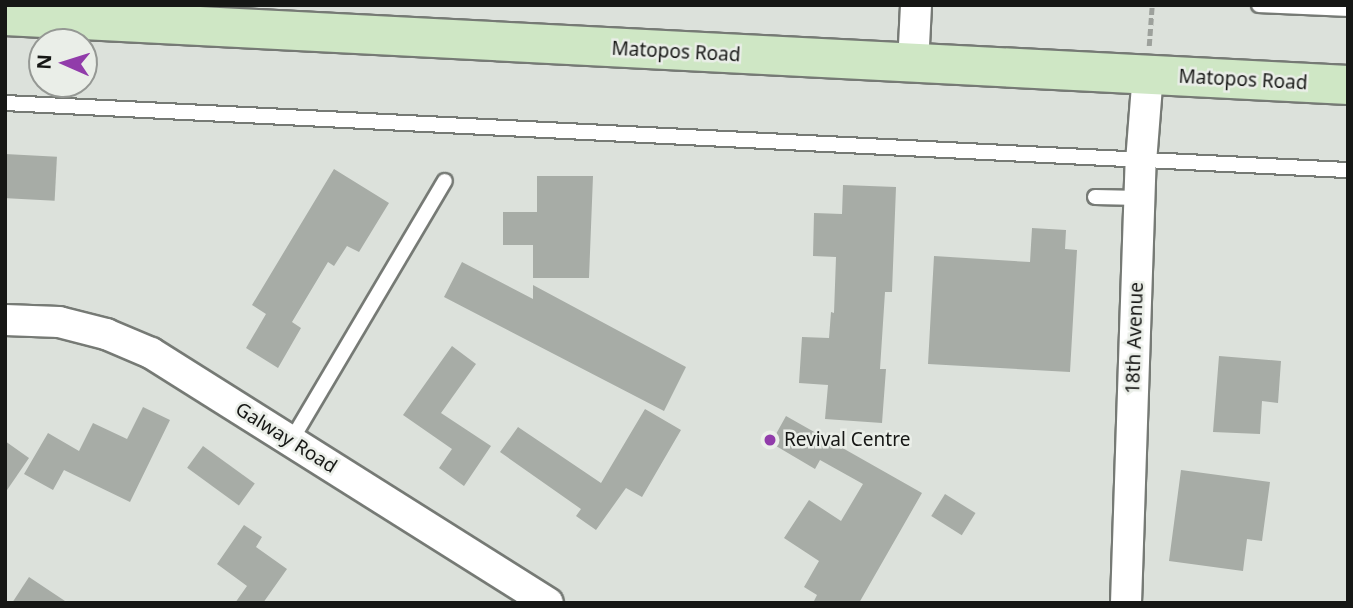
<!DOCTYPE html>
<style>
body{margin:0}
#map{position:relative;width:1353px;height:608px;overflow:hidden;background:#dce1db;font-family:"Noto Sans",sans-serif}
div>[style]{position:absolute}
.building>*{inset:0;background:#a7aca6;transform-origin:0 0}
.path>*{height:4.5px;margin-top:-2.25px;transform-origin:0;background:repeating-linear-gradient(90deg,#9da19c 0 7px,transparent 0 10.5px)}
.roads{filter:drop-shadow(2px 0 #767a75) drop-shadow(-2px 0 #767a75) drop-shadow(0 2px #767a75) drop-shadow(0 -2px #767a75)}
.lane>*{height:14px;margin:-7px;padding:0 7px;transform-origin:7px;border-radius:7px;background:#fff}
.street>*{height:30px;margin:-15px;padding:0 15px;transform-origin:15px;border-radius:15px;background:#fff}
.secondary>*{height:38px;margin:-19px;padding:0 19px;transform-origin:19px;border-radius:19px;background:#cfe7c5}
.dots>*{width:19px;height:19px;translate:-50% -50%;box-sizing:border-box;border:4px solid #eaeee8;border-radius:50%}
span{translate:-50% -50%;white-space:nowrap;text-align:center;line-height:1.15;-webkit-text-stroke:5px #eaeee8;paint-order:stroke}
.street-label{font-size:19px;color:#161715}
.poi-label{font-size:19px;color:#161715}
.left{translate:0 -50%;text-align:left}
.frame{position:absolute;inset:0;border:7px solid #161715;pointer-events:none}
.north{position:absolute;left:28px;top:28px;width:70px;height:70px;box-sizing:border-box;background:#eaeee8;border:2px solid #959894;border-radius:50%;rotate:273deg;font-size:19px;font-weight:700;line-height:28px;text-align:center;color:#161715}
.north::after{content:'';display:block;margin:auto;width:24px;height:32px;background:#913caa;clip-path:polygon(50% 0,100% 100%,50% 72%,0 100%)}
</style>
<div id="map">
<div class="building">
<div style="left:5px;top:154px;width:52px;height:44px;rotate:3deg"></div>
<div style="clip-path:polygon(334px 169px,389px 203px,359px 252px,347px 246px,334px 266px,328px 262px,292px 322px,301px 328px,278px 368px,246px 348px,266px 314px,252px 305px)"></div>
<div style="clip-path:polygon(537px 176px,593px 176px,589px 278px,533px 278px,533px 245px,503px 245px,503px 212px,537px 212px)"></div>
<div style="clip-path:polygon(843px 185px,896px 187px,892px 292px,885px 292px,880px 369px,886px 369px,882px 423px,825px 419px,828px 385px,799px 383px,802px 337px,829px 338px,831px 312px,834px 313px,836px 257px,813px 256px,814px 213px,842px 214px)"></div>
<div style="clip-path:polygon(1032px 228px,1066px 230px,1065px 249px,1077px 250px,1070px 372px,928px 364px,934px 256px,1030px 262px)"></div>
<div style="clip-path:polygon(462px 262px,533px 299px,533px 285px,686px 367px,664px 411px,444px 297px)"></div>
<div style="clip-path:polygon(452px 346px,476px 364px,441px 413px,491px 446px,464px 486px,439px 468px,452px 449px,403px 415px)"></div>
<div style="clip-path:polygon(1219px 356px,1281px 361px,1278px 403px,1262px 401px,1260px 434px,1213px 432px)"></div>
<div style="clip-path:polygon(143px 407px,170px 420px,130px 502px,64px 470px,53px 490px,24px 474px,48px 433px,79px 451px,93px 423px,127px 439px)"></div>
<div style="clip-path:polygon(645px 409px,681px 430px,642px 497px,626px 488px,596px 530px,576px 516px,581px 509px,500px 452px,518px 427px,601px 483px)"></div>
<div style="clip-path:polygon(786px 416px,922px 493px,859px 603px,813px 603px,817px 595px,804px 587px,819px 561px,784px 538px,809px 500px,841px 521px,863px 484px,820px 460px,815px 469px,771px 443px)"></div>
<div style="clip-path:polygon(5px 441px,29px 458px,5px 493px)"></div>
<div style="left:203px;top:446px;width:64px;height:27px;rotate:36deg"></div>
<div style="clip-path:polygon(1181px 470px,1270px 482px,1262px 541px,1247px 539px,1243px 571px,1169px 561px)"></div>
<div style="left:945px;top:494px;width:36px;height:26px;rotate:32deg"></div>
<div style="clip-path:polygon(244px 525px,262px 537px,256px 547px,287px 569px,263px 603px,235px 603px,247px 586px,217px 564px)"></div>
<div style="clip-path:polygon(29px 577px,68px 603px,12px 603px)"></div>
</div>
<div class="path">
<div style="left:1149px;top:46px;width:41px;rotate:-85.8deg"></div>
</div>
<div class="roads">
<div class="lane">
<div style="left:1259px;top:5px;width:89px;rotate:2.6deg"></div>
<div style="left:5px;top:103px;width:1345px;rotate:2.86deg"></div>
<div style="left:1095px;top:197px;width:45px;rotate:1.3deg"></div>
<div style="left:291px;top:441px;width:302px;rotate:-59.4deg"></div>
</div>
<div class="street">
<div style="left:913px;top:65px;width:60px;rotate:-87.1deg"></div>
<div style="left:5px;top:320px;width:54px;rotate:2.1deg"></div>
<div style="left:59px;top:322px;width:49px;rotate:14.3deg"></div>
<div style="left:106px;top:334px;width:49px;rotate:22.9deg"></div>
<div style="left:151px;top:353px;width:469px;rotate:32.2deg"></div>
<div style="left:1126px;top:603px;width:441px;rotate:-88.1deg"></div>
<div style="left:1141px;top:162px;width:88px;rotate:-85.5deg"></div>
</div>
<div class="secondary">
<div style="left:5px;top:16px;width:1345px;rotate:2.94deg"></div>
</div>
</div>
<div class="dots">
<div style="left:770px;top:440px;background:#913caa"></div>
</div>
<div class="street-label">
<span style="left:676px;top:52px;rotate:3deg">Matopos Road</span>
<span style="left:1243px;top:80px;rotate:3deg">Matopos Road</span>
<span style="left:1135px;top:338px;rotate:-88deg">18th Avenue</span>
<span style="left:286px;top:438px;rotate:32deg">Galway Road</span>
</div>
<div class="poi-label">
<span class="left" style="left:784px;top:440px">Revival Centre</span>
</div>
<div class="frame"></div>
<div class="north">N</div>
</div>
